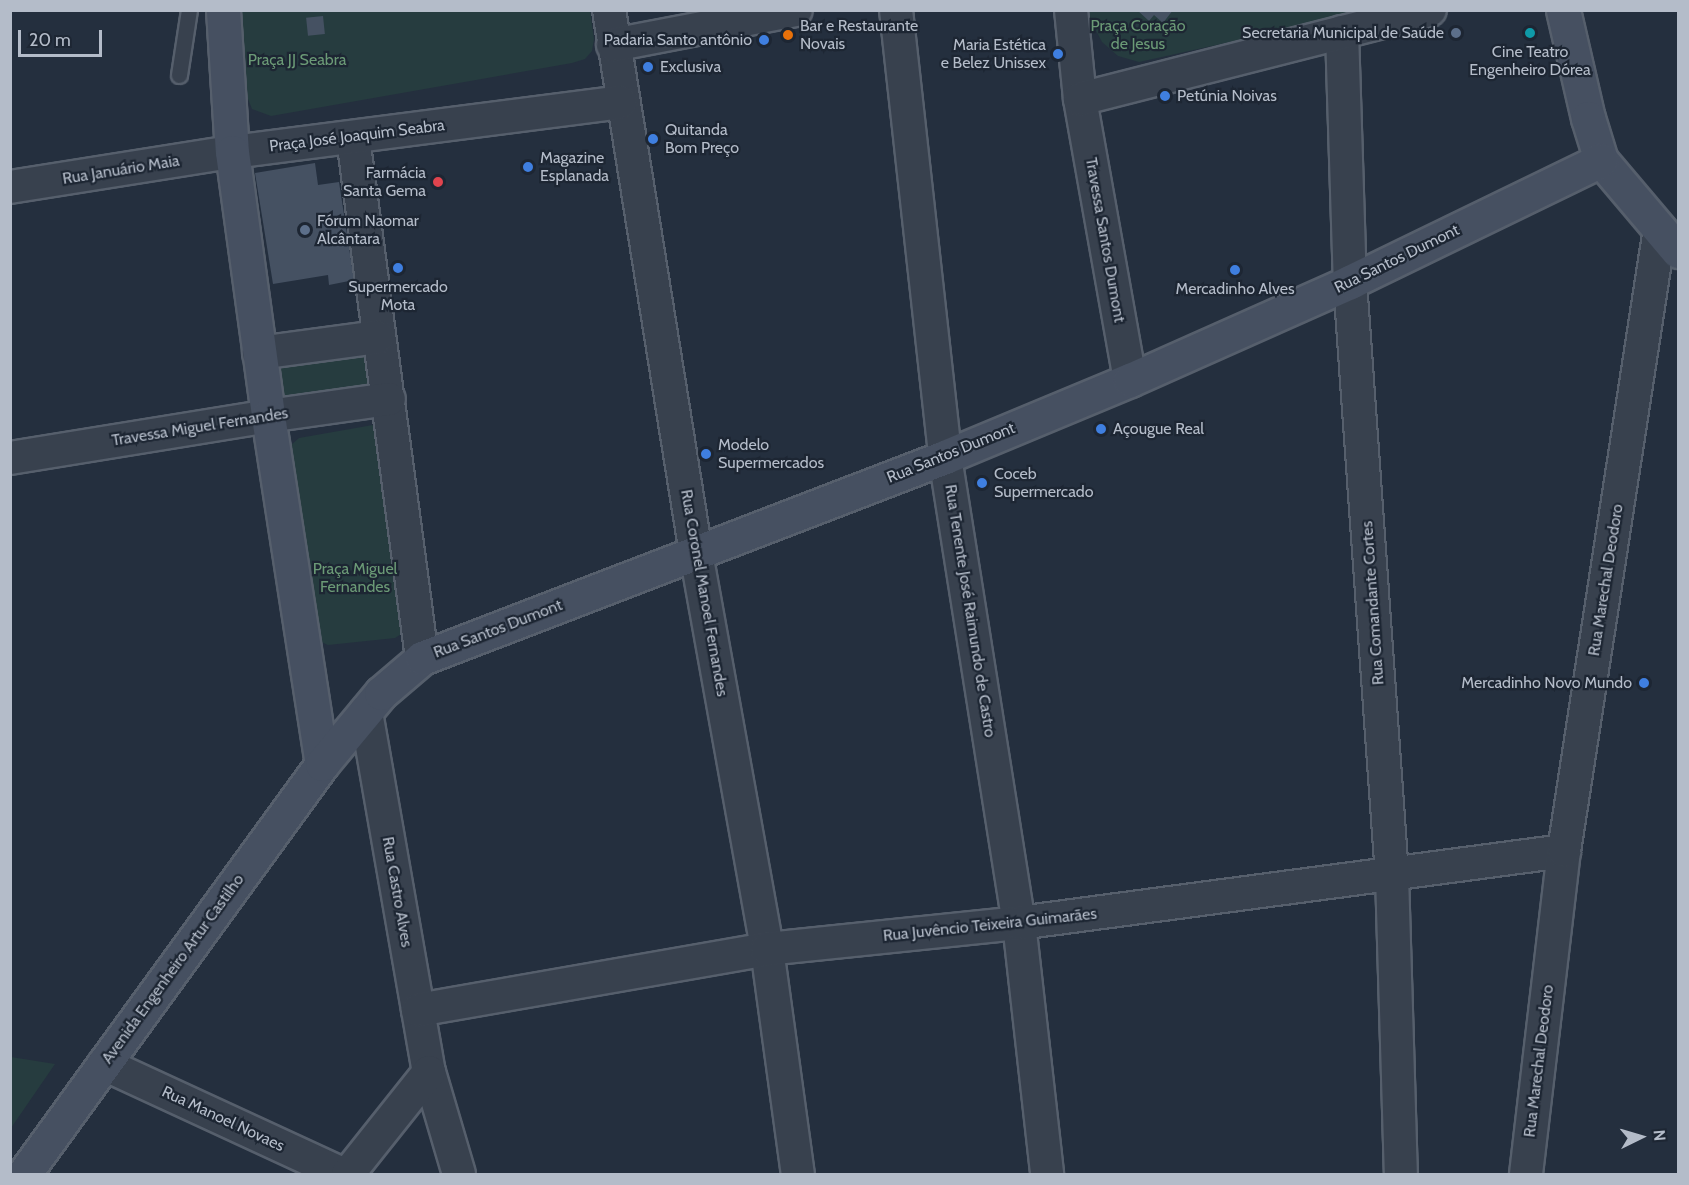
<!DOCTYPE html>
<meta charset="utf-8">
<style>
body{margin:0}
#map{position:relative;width:1689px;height:1185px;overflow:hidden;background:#242f3e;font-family:Cabin,sans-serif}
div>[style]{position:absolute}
.green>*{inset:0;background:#263c3f;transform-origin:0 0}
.building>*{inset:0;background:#455162;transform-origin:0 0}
.roads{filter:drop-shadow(2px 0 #565f6c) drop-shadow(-2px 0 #565f6c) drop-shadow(0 2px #565f6c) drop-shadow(0 -2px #565f6c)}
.lane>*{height:15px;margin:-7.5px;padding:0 7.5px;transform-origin:7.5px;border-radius:7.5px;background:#38414e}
.street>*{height:32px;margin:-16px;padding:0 16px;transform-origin:16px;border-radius:16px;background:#38414e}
.secondary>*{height:33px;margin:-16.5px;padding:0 16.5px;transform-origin:16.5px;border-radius:16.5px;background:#465061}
.dots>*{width:16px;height:16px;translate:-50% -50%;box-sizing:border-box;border:3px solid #1d2633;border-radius:50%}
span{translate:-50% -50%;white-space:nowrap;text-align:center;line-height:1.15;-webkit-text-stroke:4.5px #1d2633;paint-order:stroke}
.poi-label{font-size:16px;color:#b4bcc9}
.left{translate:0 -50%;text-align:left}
.right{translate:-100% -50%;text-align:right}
.park-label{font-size:16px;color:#6b9a76}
.street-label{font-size:16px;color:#b4bcc9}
.frame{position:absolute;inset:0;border:12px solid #b4bcc9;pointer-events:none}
.north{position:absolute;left:1611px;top:1107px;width:60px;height:60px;-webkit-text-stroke:4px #1d2633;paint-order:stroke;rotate:85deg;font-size:16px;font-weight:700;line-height:24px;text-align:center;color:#b4bcc9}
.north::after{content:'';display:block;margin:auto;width:21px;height:27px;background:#b4bcc9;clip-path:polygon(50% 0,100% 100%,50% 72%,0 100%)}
.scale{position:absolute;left:18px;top:30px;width:84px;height:27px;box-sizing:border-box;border:3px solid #b4bcc9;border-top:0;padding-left:8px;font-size:18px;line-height:21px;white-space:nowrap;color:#b4bcc9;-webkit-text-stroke:4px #1d2633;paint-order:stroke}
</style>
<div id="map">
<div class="green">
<div style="clip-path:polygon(239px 11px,590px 11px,594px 39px,592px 51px,585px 59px,572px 63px,271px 116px,252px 109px,248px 99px)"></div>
<div style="clip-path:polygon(1089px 11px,1370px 11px,1139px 62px,1118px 56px,1102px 42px,1091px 21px)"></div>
<div style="left:371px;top:344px;width:49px;height:97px;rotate:83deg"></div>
<div style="clip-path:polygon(373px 425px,382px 434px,409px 629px,395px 638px,328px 645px,315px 639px,290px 446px,299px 438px)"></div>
<div style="clip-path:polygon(11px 1057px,55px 1064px,11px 1128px,10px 1057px)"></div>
</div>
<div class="building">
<div style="clip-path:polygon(1137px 10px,1173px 10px,1163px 23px,1154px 15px,1149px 21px)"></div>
<div style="left:323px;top:16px;width:18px;height:17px;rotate:84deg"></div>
<div style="clip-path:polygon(315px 163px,318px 185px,339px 182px,354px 280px,329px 285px,328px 275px,273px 284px,255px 173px)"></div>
</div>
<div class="roads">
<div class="lane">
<div style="left:179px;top:75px;width:66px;rotate:-81.3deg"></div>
</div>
<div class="street">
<div style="left:609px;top:10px;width:550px;rotate:80.9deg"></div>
<div style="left:696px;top:553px;width:402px;rotate:79.8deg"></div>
<div style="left:767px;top:949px;width:227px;rotate:82.2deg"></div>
<div style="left:896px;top:10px;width:450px;rotate:83.7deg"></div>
<div style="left:945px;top:457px;width:472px;rotate:81deg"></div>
<div style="left:1019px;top:923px;width:253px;rotate:83.6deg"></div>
<div style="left:1071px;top:10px;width:89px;rotate:84.2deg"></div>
<div style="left:1080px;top:99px;width:285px;rotate:79.9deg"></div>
<div style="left:1342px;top:32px;width:250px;rotate:88.2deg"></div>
<div style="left:1350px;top:282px;width:594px;rotate:85.95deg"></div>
<div style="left:1392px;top:875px;width:299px;rotate:88.3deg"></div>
<div style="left:613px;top:45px;width:186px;rotate:-10.8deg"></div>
<div style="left:1080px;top:99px;width:361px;rotate:-14.3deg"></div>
<div style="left:353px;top:138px;width:525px;rotate:82.44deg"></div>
<div style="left:10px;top:187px;width:225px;rotate:-9deg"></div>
<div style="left:232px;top:152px;width:392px;rotate:-7.3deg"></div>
<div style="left:259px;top:353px;width:120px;rotate:-7.7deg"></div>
<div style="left:10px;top:458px;width:261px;rotate:-9.2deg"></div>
<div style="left:268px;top:416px;width:122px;rotate:-8deg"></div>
<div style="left:366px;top:712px;width:365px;rotate:80.1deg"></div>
<div style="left:429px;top:1072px;width:106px;rotate:73.6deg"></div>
<div style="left:418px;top:1010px;width:354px;rotate:-9.9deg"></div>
<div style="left:767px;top:949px;width:253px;rotate:-5.9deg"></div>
<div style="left:1019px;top:923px;width:550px;rotate:-7.53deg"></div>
<div style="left:104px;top:1064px;width:262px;rotate:24.8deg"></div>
<div style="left:348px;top:1174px;width:130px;rotate:-51.5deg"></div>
<div style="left:1526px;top:1174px;width:325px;rotate:-83.3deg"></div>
<div style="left:1564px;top:851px;width:629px;rotate:-81.23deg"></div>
</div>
<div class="secondary">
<div style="left:223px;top:10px;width:142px;rotate:86.4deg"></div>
<div style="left:232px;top:152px;width:266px;rotate:82.2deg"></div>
<div style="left:268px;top:416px;width:352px;rotate:81.2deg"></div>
<div style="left:1563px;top:10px;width:111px;rotate:77deg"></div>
<div style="left:1588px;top:118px;width:44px;rotate:72.8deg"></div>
<div style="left:1601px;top:160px;width:119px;rotate:49.8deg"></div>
<div style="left:24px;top:1174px;width:507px;rotate:-53.99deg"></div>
<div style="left:322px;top:764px;width:92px;rotate:-50.3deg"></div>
<div style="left:381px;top:693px;width:54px;rotate:-40.5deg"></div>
<div style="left:422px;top:658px;width:560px;rotate:-21.02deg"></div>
<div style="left:945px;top:457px;width:200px;rotate:-22.6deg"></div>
<div style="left:1130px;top:380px;width:241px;rotate:-24deg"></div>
<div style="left:1350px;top:282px;width:279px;rotate:-25.9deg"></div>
</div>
</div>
<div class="dots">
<div style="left:1456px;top:33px;background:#5c6f8a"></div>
<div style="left:1530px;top:33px;background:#0f9aa8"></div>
<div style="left:788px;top:35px;background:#e8710a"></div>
<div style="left:764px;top:40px;background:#3f7fe0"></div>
<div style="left:1058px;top:54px;background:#3f7fe0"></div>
<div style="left:648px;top:67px;background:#3f7fe0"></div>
<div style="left:1165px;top:96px;background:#3f7fe0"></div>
<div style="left:653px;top:139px;background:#3f7fe0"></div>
<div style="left:528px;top:167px;background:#3f7fe0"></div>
<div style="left:438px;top:182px;background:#e0444e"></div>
<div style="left:305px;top:230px;background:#5c6f8a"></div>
<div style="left:398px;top:268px;background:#3f7fe0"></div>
<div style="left:1235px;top:270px;background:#3f7fe0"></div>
<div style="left:1101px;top:429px;background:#3f7fe0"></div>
<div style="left:706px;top:454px;background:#3f7fe0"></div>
<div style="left:982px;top:483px;background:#3f7fe0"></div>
<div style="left:1644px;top:683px;background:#3f7fe0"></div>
</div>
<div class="poi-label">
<span class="left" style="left:800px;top:35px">Bar e Restaurante<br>Novais</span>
<span class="right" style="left:1444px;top:33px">Secretaria Municipal de Saúde</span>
<span class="right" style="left:752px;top:40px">Padaria Santo antônio</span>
<span class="right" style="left:1046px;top:54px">Maria Estética<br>e Belez Unissex</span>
<span style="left:1530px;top:61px">Cine Teatro<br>Engenheiro Dórea</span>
<span class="left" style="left:660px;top:67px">Exclusiva</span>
<span class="left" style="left:1177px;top:96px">Petúnia Noivas</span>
<span class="left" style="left:665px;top:139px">Quitanda<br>Bom Preço</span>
<span class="left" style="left:540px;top:167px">Magazine<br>Esplanada</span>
<span class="right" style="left:426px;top:182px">Farmácia<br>Santa Gema</span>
<span class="left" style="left:317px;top:230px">Fórum Naomar<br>Alcântara</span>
<span style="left:398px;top:296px">Supermercado<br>Mota</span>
<span style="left:1235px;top:289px">Mercadinho Alves</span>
<span class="left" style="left:1113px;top:429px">Açougue Real</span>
<span class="left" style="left:718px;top:454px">Modelo<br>Supermercados</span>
<span class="left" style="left:994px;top:483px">Coceb<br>Supermercado</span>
<span class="right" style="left:1632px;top:683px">Mercadinho Novo Mundo</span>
</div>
<div class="park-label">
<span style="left:1138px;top:35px">Praça Coração<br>de Jesus</span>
<span style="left:297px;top:60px">Praça JJ Seabra</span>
<span style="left:355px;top:578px">Praça Miguel<br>Fernandes</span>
</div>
<div class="street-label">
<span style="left:357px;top:136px;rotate:-7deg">Praça José Joaquim Seabra</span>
<span style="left:121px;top:170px;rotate:-9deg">Rua Januário Maia</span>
<span style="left:1105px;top:240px;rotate:80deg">Travessa Santos Dumont</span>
<span style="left:1397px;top:259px;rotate:-26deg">Rua Santos Dumont</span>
<span style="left:200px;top:427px;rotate:-9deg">Travessa Miguel Fernandes</span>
<span style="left:951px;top:453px;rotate:-22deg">Rua Santos Dumont</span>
<span style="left:1606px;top:580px;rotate:-81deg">Rua Marechal Deodoro</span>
<span style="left:704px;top:593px;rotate:80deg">Rua Coronel Manoel Fernandes</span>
<span style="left:1373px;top:603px;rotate:-94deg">Rua Comandante Cortes</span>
<span style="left:970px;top:611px;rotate:81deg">Rua Tenente José Raimundo de Castro</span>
<span style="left:498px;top:629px;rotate:-21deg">Rua Santos Dumont</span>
<span style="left:397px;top:892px;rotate:80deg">Rua Castro Alves</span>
<span style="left:990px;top:925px;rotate:-6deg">Rua Juvêncio Teixeira Guimarães</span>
<span style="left:173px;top:969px;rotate:-54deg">Avenida Engenheiro Artur Castilho</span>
<span style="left:1539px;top:1061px;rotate:-83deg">Rua Marechal Deodoro</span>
<span style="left:223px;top:1119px;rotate:25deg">Rua Manoel Novaes</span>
</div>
<div class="frame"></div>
<div class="north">N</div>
<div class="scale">20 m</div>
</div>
